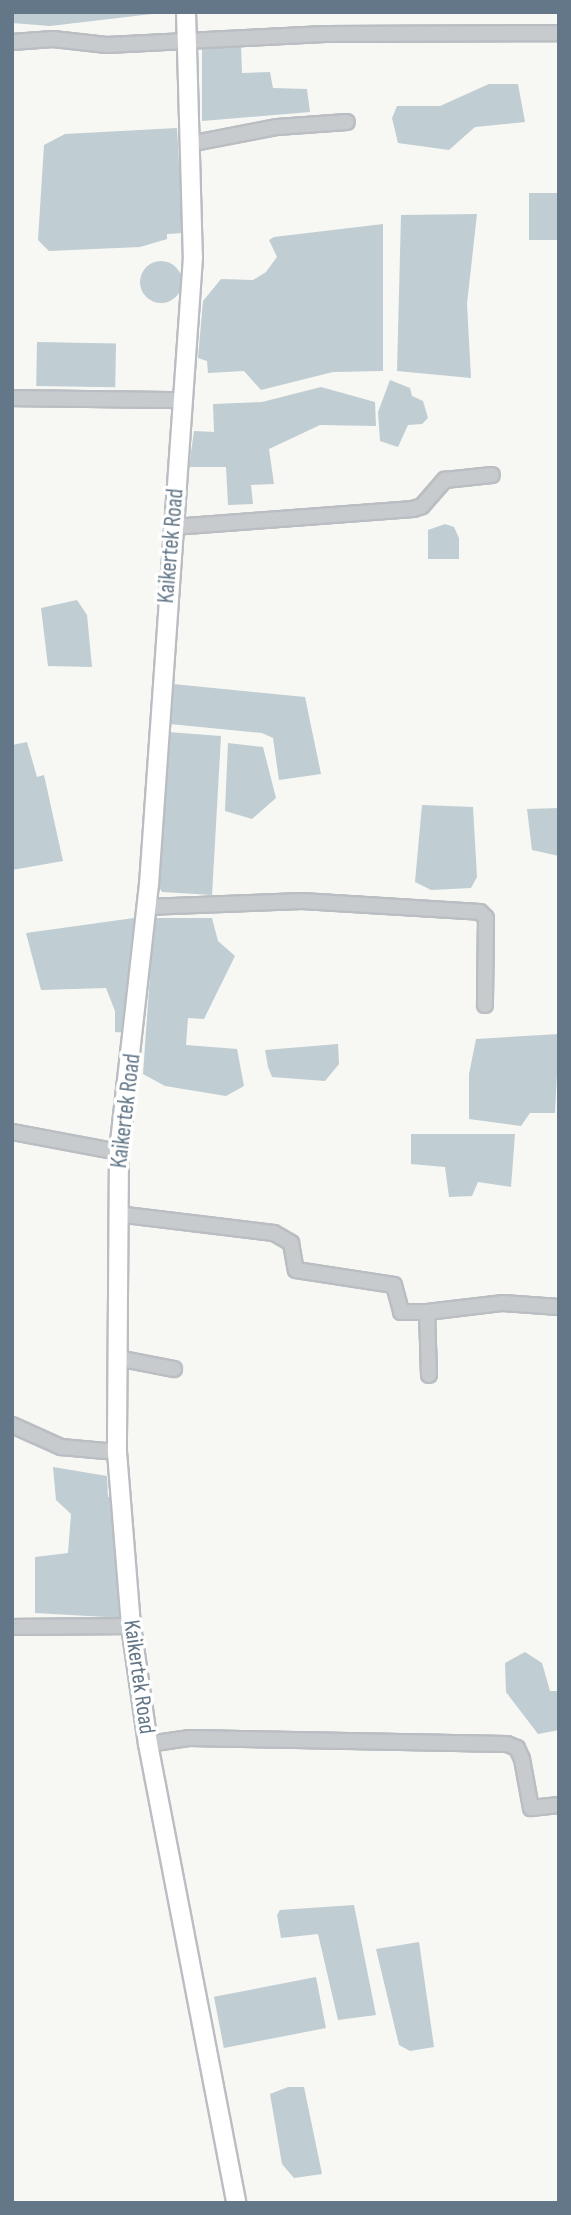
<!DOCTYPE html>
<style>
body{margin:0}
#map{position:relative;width:571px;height:2215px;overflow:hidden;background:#f7f7f4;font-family:"Sofia Sans Condensed",sans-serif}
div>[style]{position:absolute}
.water>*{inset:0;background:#c0cdd2;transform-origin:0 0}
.round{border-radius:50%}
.roads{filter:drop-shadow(2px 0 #babec2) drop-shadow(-2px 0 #babec2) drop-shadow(0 2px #babec2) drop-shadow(0 -2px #babec2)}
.minor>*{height:14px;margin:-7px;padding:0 7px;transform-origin:7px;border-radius:7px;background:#c7cbce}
.major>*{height:18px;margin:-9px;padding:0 9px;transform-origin:9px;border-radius:9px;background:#fff}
span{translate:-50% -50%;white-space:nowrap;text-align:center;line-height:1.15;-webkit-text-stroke:7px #fff;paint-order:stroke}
.street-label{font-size:23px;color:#637788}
.frame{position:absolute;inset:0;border:14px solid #637788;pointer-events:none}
</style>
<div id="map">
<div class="water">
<div style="clip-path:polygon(12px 12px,169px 12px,50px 26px,12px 23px)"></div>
<div style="clip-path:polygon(241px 43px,242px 73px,270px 72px,273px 88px,307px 89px,310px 112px,202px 121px,202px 46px)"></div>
<div style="clip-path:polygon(489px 84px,518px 84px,525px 122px,475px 127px,449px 150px,398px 143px,392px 118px,397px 106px,440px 106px)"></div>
<div style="clip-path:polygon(177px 128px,183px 233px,167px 234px,167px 239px,140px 247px,49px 251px,38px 240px,44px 145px,65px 134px)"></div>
<div style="left:529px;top:193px;width:30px;height:47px"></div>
<div style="clip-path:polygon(477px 214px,467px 304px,471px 378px,397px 371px,401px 215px)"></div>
<div style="clip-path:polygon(383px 224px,383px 371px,333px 372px,261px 390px,244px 371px,208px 373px,207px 361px,198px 358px,203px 301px,221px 279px,253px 280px,266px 272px,277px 257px,269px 240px,274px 237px)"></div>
<div class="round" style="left:140px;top:261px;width:42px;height:42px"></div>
<div style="left:37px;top:342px;width:79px;height:44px;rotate:1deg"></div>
<div style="clip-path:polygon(390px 380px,410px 388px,412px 396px,423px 401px,428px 418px,422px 424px,408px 425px,398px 447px,380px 441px,378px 412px)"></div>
<div style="clip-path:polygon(321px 387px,375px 402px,376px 426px,320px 425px,269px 449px,274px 484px,251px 485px,253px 504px,228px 505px,226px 467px,189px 467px,194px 431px,214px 432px,213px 404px,262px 402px)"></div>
<div style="clip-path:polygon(445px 524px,454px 527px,459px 538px,459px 559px,428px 559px,428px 530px)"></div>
<div style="clip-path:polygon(77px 600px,87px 615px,92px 667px,48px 666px,41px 608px)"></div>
<div style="clip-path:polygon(173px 684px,305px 697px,321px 774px,279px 780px,273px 738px,262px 733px,170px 724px)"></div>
<div style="clip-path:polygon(168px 732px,221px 736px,212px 895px,162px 892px,158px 886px)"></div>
<div style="clip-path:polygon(27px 742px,37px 777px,44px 775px,63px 861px,12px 870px,12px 745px)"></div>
<div style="clip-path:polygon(228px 743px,263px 747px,276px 798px,252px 819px,225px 811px)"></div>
<div style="clip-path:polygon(422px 805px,473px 807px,477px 877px,471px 888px,431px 890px,415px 882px)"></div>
<div style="clip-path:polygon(559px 808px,559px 856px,532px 850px,527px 809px)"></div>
<div style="clip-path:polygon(134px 918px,128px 1033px,115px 1032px,115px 1011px,106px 988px,41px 990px,26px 933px)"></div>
<div style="clip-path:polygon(154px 918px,212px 918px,218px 941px,235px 956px,204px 1019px,188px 1018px,186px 1045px,237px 1049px,244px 1086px,226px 1096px,165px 1086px,143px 1074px)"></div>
<div style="clip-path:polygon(559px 1034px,555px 1113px,530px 1113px,521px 1126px,469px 1119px,469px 1074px,476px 1039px)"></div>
<div style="clip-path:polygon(338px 1044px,339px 1064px,325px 1081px,272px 1077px,268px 1067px,265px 1050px)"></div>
<div style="clip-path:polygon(411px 1134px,515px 1134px,511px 1187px,478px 1182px,472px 1196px,449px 1197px,445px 1167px,411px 1164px)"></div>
<div style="clip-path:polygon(53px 1467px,107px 1476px,108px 1497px,117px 1498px,124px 1618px,35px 1613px,35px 1557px,68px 1553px,71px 1514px,56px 1500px)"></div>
<div style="clip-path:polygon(525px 1652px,542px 1663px,550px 1691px,559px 1691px,559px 1730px,538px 1734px,506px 1692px,505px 1663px)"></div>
<div style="clip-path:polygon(354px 1905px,376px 2015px,338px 2020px,318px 1934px,281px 1938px,277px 1915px,280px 1910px)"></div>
<div style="clip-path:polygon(419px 1942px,434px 2047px,410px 2051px,399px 2045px,376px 1949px)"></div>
<div style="left:316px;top:1977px;width:52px;height:104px;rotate:79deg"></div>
<div style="clip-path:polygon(288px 2087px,304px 2087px,322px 2174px,294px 2178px,282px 2164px,270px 2094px)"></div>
</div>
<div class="roads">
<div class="minor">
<div style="left:12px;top:42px;width:41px;rotate:-4.2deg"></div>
<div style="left:53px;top:39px;width:54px;rotate:6.3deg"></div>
<div style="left:107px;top:45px;width:218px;rotate:-2.9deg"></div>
<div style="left:325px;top:34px;width:234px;rotate:-0.2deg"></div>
<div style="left:189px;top:144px;width:90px;rotate:-10.9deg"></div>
<div style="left:277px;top:127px;width:70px;rotate:-4.1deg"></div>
<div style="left:12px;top:398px;width:170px;rotate:0.7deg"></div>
<div style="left:173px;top:527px;width:241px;rotate:-4.3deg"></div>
<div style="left:413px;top:509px;width:9px;rotate:-18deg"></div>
<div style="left:422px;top:506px;width:35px;rotate:-49deg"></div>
<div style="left:445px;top:480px;width:47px;rotate:-6.1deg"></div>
<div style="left:146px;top:907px;width:156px;rotate:-2.2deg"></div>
<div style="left:302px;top:901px;width:178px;rotate:3.5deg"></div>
<div style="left:480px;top:912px;width:8px;rotate:45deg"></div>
<div style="left:486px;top:918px;width:87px;rotate:90.7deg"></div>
<div style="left:12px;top:1132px;width:109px;rotate:10.6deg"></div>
<div style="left:117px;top:1214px;width:158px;rotate:6.9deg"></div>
<div style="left:274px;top:1233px;width:20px;rotate:30deg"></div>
<div style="left:291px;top:1243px;width:27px;rotate:80deg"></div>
<div style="left:296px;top:1270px;width:99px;rotate:8.7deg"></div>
<div style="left:394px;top:1285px;width:28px;rotate:75deg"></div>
<div style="left:401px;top:1312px;width:26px"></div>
<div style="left:117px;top:1358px;width:58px;rotate:10.9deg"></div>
<div style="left:429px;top:1375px;width:63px;rotate:-91.8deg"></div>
<div style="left:427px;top:1312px;width:77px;rotate:-6.8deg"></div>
<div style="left:503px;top:1303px;width:56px;rotate:4.1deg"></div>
<div style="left:12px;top:1425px;width:54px;rotate:24.2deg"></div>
<div style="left:61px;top:1447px;width:56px;rotate:5.1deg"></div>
<div style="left:12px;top:1627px;width:119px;rotate:-0.5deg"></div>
<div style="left:148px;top:1744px;width:41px;rotate:-8.3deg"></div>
<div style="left:189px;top:1738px;width:318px;rotate:1.1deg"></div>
<div style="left:507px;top:1744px;width:11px;rotate:22deg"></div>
<div style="left:517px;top:1748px;width:12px;rotate:66deg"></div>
<div style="left:522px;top:1759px;width:50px;rotate:79.6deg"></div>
<div style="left:531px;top:1808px;width:28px;rotate:-6deg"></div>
</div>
<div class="major">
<div style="left:186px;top:12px;width:245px;rotate:88.4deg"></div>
<div style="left:193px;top:257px;width:629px;rotate:94.01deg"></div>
<div style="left:149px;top:884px;width:270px;rotate:96.4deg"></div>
<div style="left:119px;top:1152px;width:300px;rotate:90.4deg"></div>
<div style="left:117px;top:1452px;width:175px;rotate:85.4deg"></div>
<div style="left:131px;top:1626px;width:119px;rotate:81.8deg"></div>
<div style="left:148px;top:1744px;width:467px;rotate:79.1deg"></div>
</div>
</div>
<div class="street-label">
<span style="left:171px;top:546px;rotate:-85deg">Kaikertek Road</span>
<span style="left:126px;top:1111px;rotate:-83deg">Kaikertek Road</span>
<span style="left:139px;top:1677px;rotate:82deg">Kaikertek Road</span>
</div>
<div class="frame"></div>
</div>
